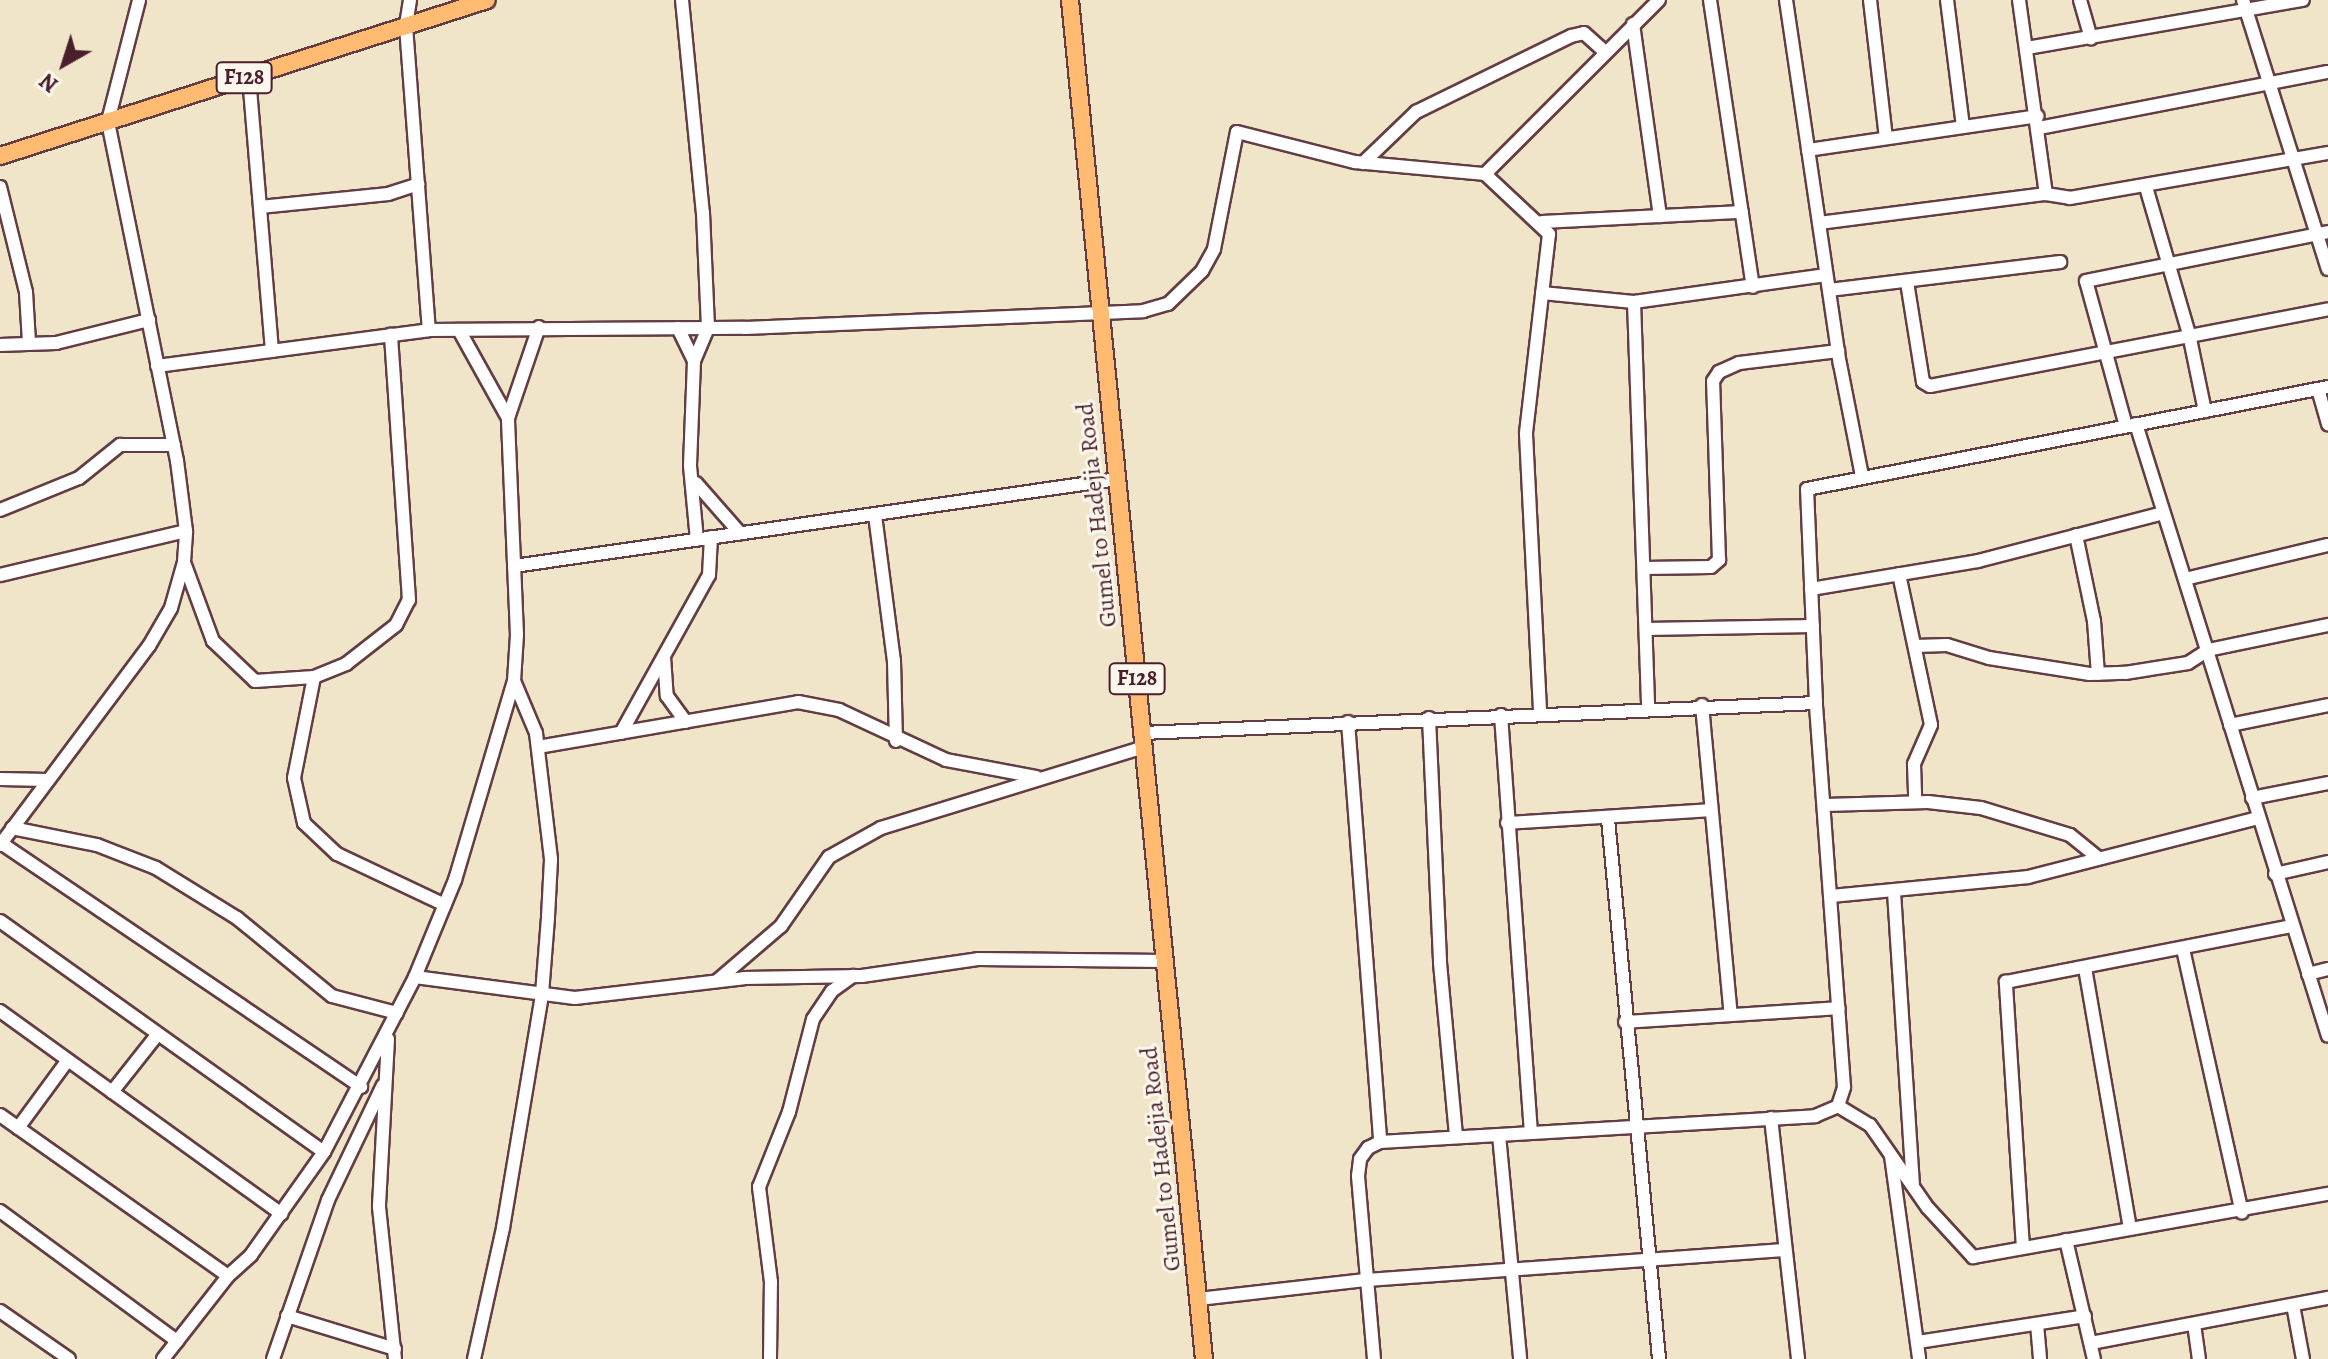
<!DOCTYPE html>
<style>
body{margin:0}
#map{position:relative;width:2328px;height:1359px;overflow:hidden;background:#f0e5c8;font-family:Alegreya,serif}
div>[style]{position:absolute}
.roads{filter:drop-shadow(2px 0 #633d43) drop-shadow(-2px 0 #633d43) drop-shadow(0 2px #633d43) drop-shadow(0 -2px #633d43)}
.minor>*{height:12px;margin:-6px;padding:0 6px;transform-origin:6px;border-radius:6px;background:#fff}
.major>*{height:16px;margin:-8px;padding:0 8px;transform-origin:8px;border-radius:8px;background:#ffbb71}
span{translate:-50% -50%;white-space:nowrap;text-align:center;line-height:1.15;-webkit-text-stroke:6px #fbf7ec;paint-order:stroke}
.shield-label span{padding:2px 6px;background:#fbf7ec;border:2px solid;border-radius:6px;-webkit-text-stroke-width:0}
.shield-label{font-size:22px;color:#4a1f2b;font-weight:700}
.street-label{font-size:24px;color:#4a1f2b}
.north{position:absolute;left:24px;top:24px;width:80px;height:80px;-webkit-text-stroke:6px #fbf7ec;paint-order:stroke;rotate:219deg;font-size:22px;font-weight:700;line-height:32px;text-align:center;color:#4a1f2b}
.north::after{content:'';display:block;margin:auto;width:28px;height:36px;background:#4a1f2b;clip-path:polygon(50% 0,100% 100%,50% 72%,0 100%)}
</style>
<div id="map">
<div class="roads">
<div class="minor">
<div style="left:410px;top:0;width:26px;rotate:99deg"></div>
<div style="left:406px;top:26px;width:305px;rotate:85.7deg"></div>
<div style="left:682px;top:0;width:214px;rotate:84.4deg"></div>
<div style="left:703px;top:213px;width:115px;rotate:87.5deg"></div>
<div style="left:708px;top:328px;width:36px;rotate:113deg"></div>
<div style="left:694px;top:361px;width:105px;rotate:92.2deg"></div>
<div style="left:690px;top:466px;width:74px;rotate:84.6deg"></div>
<div style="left:1710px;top:0;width:290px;rotate:81.5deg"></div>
<div style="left:1786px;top:0;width:368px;rotate:81.6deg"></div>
<div style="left:1840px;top:364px;width:114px;rotate:78.9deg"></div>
<div style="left:1870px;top:0;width:139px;rotate:83.4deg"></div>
<div style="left:1947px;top:0;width:128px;rotate:82.8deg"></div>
<div style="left:2019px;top:0;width:196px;rotate:82.1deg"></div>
<div style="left:2080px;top:0;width:40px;rotate:74deg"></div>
<div style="left:2243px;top:0;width:282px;rotate:72.5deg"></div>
<div style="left:1633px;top:24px;width:194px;rotate:82deg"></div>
<div style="left:2027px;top:48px;width:280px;rotate:-9.9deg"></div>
<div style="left:249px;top:77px;width:275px;rotate:85.2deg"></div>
<div style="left:2039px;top:128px;width:294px;rotate:-11deg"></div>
<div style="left:1808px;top:150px;width:232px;rotate:-8.4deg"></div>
<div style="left:1363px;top:163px;width:74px;rotate:-43.9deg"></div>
<div style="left:1416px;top:112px;width:173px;rotate:-26.1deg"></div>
<div style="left:1571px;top:36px;width:13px;rotate:-13deg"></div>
<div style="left:1584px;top:33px;width:28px;rotate:42deg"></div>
<div style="left:1485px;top:174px;width:246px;rotate:-45deg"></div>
<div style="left:0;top:187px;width:108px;rotate:76.1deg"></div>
<div style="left:26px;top:292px;width:51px;rotate:86.6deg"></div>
<div style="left:2146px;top:187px;width:153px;rotate:73.7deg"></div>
<div style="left:2189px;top:334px;width:79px;rotate:78.3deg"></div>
<div style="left:260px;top:207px;width:129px;rotate:-5.8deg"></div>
<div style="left:388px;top:194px;width:32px;rotate:-18deg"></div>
<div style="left:1542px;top:222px;width:200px;rotate:-2.9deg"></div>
<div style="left:1819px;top:223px;width:229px;rotate:-7.3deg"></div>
<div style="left:2046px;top:194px;width:24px;rotate:9deg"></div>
<div style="left:2070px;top:198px;width:262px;rotate:-9.9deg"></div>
<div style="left:1907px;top:282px;width:101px;rotate:80.9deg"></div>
<div style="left:1923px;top:382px;width:8px;rotate:30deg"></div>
<div style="left:1930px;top:386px;width:405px;rotate:-10.9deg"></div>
<div style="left:1829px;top:290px;width:233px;rotate:-6.9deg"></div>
<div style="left:1542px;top:293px;width:92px;rotate:5.6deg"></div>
<div style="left:1634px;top:302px;width:194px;rotate:-8deg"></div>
<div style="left:1634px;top:302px;width:407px;rotate:88deg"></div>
<div style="left:678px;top:328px;width:37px;rotate:64deg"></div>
<div style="left:459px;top:330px;width:101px;rotate:60.9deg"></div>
<div style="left:0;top:345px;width:56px;rotate:-2deg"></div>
<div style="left:56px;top:343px;width:96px;rotate:-13.9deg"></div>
<div style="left:157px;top:366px;width:274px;rotate:-7.5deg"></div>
<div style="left:429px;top:330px;width:316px;rotate:-0.4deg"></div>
<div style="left:745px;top:328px;width:398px;rotate:-2.4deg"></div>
<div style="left:1143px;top:311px;width:26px;rotate:-16deg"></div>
<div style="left:1168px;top:304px;width:47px;rotate:-44.1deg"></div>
<div style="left:1202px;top:271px;width:25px;rotate:-61deg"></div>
<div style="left:1214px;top:249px;width:119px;rotate:-78.9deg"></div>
<div style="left:1237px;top:132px;width:122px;rotate:14.3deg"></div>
<div style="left:1355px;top:162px;width:131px;rotate:5.3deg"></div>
<div style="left:1485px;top:174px;width:88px;rotate:43.2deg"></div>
<div style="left:1549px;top:234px;width:201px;rotate:96.6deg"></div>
<div style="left:1526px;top:434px;width:279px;rotate:87.1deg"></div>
<div style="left:2318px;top:389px;width:37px;rotate:74deg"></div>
<div style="left:2136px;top:424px;width:641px;rotate:72.58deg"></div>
<div style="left:2126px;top:426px;width:150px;rotate:-105.4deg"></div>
<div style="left:2086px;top:281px;width:247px;rotate:-11.4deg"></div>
<div style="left:696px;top:483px;width:67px;rotate:48.7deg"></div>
<div style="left:0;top:510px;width:85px;rotate:-22.1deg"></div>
<div style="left:79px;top:478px;width:53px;rotate:-38.8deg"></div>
<div style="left:120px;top:445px;width:54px"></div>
<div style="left:875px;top:515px;width:147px;rotate:82.6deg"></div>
<div style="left:894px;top:661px;width:80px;rotate:88.6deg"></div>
<div style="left:2076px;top:535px;width:88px;rotate:78.2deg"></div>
<div style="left:2094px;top:621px;width:53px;rotate:85.7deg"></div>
<div style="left:185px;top:565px;width:81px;rotate:69.8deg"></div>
<div style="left:213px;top:641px;width:58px;rotate:43.6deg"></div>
<div style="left:255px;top:681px;width:59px;rotate:-3.9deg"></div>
<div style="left:314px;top:677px;width:35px;rotate:-22deg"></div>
<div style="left:346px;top:664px;width:63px;rotate:-38deg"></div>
<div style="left:396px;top:625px;width:28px;rotate:-63deg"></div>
<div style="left:409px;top:600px;width:266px;rotate:-93.9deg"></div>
<div style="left:514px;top:566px;width:610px;rotate:-8.2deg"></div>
<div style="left:1644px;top:568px;width:67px;rotate:-0.9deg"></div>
<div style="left:1711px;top:567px;width:11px;rotate:-41deg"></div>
<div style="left:1719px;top:560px;width:179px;rotate:-91.9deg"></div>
<div style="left:1713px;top:381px;width:11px;rotate:-56deg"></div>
<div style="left:1719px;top:372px;width:22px;rotate:-24deg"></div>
<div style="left:1739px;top:363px;width:100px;rotate:-6.9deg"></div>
<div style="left:1899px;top:574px;width:154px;rotate:78deg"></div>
<div style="left:1931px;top:725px;width:43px;rotate:113.6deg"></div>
<div style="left:1914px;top:764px;width:38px;rotate:88deg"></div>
<div style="left:0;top:575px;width:191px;rotate:-13.3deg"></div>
<div style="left:2185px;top:579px;width:147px;rotate:-13.4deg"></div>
<div style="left:1811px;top:589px;width:169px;rotate:-9.5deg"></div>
<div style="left:1978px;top:561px;width:191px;rotate:-14.5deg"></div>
<div style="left:1646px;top:629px;width:167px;rotate:-1deg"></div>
<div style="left:1915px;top:646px;width:32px;rotate:-2deg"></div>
<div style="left:1947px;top:645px;width:44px;rotate:17.2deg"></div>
<div style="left:1989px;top:658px;width:102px;rotate:9deg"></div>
<div style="left:2090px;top:674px;width:35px;rotate:-2deg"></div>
<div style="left:2125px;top:673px;width:64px;rotate:-9deg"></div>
<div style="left:2188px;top:663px;width:24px;rotate:-33deg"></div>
<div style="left:2208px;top:650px;width:123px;rotate:-11.8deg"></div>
<div style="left:664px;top:657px;width:39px;rotate:86deg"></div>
<div style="left:667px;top:696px;width:32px;rotate:54deg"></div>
<div style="left:314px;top:677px;width:103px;rotate:101.2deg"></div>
<div style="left:294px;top:778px;width:46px;rotate:77.5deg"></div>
<div style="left:304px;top:823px;width:45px;rotate:43.2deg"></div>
<div style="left:337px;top:854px;width:119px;rotate:25.3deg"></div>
<div style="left:1702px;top:705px;width:311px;rotate:84.7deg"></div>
<div style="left:1501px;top:715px;width:419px;rotate:85.9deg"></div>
<div style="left:1429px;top:718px;width:245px;rotate:87.4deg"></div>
<div style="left:1440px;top:963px;width:175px;rotate:84.7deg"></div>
<div style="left:1348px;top:722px;width:421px;rotate:85.6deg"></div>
<div style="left:2230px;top:725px;width:100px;rotate:-11.5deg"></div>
<div style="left:621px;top:733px;width:181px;rotate:-60.9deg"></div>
<div style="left:709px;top:575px;width:38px;rotate:-87deg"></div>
<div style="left:1143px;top:733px;width:674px;rotate:-2.55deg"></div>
<div style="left:538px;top:747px;width:264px;rotate:-9.8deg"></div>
<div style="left:798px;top:702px;width:42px;rotate:11deg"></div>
<div style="left:839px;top:710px;width:118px;rotate:25deg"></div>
<div style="left:946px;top:760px;width:92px;rotate:10.7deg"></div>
<div style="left:0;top:779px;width:48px;rotate:1.2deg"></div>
<div style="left:2252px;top:798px;width:77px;rotate:-11.2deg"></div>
<div style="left:1825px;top:805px;width:103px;rotate:-1.7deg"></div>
<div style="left:1928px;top:802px;width:53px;rotate:6.5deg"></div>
<div style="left:1981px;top:808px;width:93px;rotate:16.9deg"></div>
<div style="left:2070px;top:835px;width:36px;rotate:39deg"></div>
<div style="left:1608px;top:819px;width:542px;rotate:84.6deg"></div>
<div style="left:1507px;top:823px;width:204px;rotate:-3.6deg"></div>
<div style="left:12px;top:828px;width:87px;rotate:11.3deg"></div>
<div style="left:97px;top:845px;width:63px;rotate:21.3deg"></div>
<div style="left:156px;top:868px;width:95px;rotate:31.7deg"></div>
<div style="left:237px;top:918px;width:123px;rotate:39.4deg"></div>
<div style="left:332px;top:996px;width:67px;rotate:14.7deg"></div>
<div style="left:1px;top:843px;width:435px;rotate:34.1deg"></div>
<div style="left:0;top:845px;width:249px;rotate:-53.2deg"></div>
<div style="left:149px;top:646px;width:44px;rotate:-59.9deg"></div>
<div style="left:171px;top:608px;width:48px;rotate:-74.2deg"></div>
<div style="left:184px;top:562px;width:31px;rotate:-86deg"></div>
<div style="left:186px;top:531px;width:71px;rotate:-97.3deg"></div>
<div style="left:177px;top:461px;width:347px;rotate:-101.5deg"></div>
<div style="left:108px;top:121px;width:125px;rotate:-75.6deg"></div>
<div style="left:2275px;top:874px;width:54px;rotate:-12.8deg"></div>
<div style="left:1894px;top:892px;width:292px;rotate:86.3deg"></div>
<div style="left:1832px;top:896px;width:197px;rotate:-5.5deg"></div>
<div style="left:2028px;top:877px;width:237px;rotate:-14.4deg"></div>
<div style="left:0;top:921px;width:398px;rotate:35.5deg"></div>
<div style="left:2183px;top:949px;width:270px;rotate:77.4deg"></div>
<div style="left:2085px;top:968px;width:264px;rotate:80.2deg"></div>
<div style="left:2308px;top:974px;width:21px;rotate:-14deg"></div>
<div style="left:415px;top:977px;width:161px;rotate:7.5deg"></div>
<div style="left:575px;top:998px;width:170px;rotate:-6.7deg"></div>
<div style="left:744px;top:978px;width:118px;rotate:-1deg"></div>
<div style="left:862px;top:976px;width:117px;rotate:-8.3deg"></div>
<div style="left:978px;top:959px;width:187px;rotate:0.6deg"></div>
<div style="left:718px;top:980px;width:83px;rotate:-40.6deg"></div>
<div style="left:781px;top:926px;width:84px;rotate:-55.2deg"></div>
<div style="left:829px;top:857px;width:60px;rotate:-29.1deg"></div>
<div style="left:881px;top:828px;width:275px;rotate:-17.1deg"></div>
<div style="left:0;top:1011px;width:347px;rotate:35.8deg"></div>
<div style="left:1625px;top:1022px;width:214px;rotate:-3.7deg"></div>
<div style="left:388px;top:1039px;width:168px;rotate:93.1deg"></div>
<div style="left:379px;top:1207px;width:153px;rotate:84deg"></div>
<div style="left:112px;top:1092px;width:73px;rotate:-51.7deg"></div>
<div style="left:1838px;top:1106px;width:37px;rotate:31deg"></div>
<div style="left:1870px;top:1125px;width:101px;rotate:55.1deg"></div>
<div style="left:1928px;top:1208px;width:67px;rotate:47.4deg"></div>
<div style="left:1973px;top:1257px;width:361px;rotate:-10.1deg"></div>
<div style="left:0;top:1115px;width:279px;rotate:35.2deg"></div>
<div style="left:1771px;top:1118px;width:243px;rotate:83.6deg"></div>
<div style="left:18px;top:1128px;width:84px;rotate:-53.7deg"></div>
<div style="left:1499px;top:1135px;width:225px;rotate:84.6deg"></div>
<div style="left:1891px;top:1156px;width:205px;rotate:82.1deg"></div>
<div style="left:0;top:1211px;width:220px;rotate:36.3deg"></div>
<div style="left:2066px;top:1240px;width:122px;rotate:76.8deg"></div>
<div style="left:2023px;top:1248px;width:267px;rotate:-93.7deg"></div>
<div style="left:2006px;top:982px;width:291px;rotate:-11.1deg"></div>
<div style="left:1198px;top:1299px;width:169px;rotate:-6.5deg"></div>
<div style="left:1366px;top:1280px;width:420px;rotate:-4.1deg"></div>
<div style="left:2293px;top:1305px;width:55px;rotate:79.5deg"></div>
<div style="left:0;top:1311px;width:84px;rotate:34.8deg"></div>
<div style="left:287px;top:1316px;width:113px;rotate:17deg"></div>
<div style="left:2037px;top:1324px;width:35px;rotate:85deg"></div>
<div style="left:2194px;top:1324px;width:35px;rotate:82deg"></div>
<div style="left:1918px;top:1342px;width:169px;rotate:-8.8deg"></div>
<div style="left:2091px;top:1343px;width:241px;rotate:-10.8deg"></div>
<div style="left:163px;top:1359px;width:105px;rotate:-51.9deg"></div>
<div style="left:228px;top:1276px;width:31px;rotate:-42deg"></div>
<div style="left:251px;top:1255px;width:126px;rotate:-54.7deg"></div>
<div style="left:324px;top:1152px;width:197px;rotate:-62.5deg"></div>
<div style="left:415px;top:977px;width:105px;rotate:-67.6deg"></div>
<div style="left:455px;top:880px;width:208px;rotate:-73.5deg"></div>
<div style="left:514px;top:681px;width:46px;rotate:-86.3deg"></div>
<div style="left:517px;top:635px;width:217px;rotate:-92.4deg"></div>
<div style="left:508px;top:418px;width:96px;rotate:-71.2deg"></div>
<div style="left:273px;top:1359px;width:168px;rotate:-70.9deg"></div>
<div style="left:328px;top:1200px;width:127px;rotate:-64.4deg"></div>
<div style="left:474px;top:1359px;width:134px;rotate:-77.5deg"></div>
<div style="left:503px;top:1228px;width:237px;rotate:-80.5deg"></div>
<div style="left:542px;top:994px;width:77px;rotate:-85.5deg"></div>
<div style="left:548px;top:917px;width:58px;rotate:-87deg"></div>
<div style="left:551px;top:859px;width:127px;rotate:-96.8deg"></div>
<div style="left:536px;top:733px;width:56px;rotate:-112.9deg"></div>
<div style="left:770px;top:1359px;width:77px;rotate:-89.3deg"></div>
<div style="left:771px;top:1282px;width:96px;rotate:-97.2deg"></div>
<div style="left:759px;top:1187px;width:81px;rotate:-68.2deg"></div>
<div style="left:789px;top:1112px;width:96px;rotate:-75.5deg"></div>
<div style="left:813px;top:1019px;width:34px;rotate:-56deg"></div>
<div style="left:832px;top:991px;width:26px;rotate:-36deg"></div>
<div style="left:1374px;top:1359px;width:184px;rotate:-95deg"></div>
<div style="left:1358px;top:1176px;width:17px;rotate:-83deg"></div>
<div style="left:1360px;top:1159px;width:14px;rotate:-54deg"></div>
<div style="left:1368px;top:1148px;width:13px;rotate:-27deg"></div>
<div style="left:1380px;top:1142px;width:436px;rotate:-3.4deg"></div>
<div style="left:1815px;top:1116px;width:25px;rotate:-23deg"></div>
<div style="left:1838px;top:1106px;width:20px;rotate:-72deg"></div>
<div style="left:1844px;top:1087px;width:385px;rotate:-94.2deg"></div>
<div style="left:1816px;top:703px;width:214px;rotate:-92.4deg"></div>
<div style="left:1807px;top:489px;width:531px;rotate:-11.08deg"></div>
</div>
<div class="major">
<div style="left:1070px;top:0;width:1366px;rotate:84.37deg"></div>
<div style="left:0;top:156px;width:511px;rotate:-17.76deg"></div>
</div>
</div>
<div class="shield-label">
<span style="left:244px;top:78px">F128</span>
<span style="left:1137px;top:679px">F128</span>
</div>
<div class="street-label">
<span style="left:1097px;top:515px;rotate:-96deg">Gumel to Hadejia Road</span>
<span style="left:1161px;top:1159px;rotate:-96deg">Gumel to Hadejia Road</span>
</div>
<div class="north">N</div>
</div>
